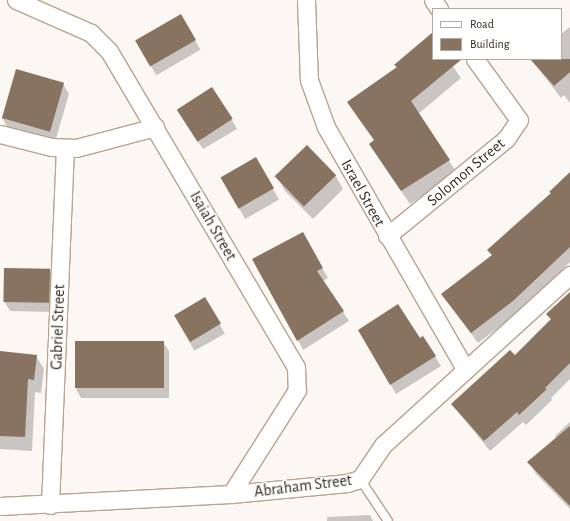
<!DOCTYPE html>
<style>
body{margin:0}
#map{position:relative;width:570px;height:521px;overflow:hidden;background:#fbf7f3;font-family:"Alegreya Sans",sans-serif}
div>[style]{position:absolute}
.shadow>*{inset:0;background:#0003;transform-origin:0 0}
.building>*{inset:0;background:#87735f;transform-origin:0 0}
.roads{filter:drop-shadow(1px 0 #b8a38f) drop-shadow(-1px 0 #b8a38f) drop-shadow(0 1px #b8a38f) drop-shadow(0 -1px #b8a38f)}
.lane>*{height:8px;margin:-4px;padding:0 4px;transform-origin:4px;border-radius:4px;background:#fff}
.street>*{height:17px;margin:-8.5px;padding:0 8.5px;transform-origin:8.5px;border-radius:8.5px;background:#fff}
span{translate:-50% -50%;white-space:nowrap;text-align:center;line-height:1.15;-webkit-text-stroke:3px #fff;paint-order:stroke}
.street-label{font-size:16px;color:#342c23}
.legend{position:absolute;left:432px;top:8px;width:130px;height:52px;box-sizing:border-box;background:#fff;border:1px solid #aeaba7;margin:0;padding:5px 7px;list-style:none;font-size:12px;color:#342c23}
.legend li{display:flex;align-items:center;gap:8px;height:20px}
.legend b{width:20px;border:1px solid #aeaba7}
</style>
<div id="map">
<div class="shadow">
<div style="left:181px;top:16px;width:39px;height:51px;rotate:60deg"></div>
<div style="clip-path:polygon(570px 27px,570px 103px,564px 95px,561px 98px,532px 60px,561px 59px,561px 34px)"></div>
<div style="clip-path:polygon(433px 41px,433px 59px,448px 59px,461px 78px,418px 114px,457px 173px,410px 204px,378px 157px,375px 141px,356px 115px,397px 68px,396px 65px)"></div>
<div style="clip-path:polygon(63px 84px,69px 94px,55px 142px,8px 128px,2px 118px)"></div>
<div style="clip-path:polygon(183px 119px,232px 120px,237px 129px,203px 149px)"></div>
<div style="left:255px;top:158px;width:48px;height:39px;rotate:60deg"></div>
<div style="clip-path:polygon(570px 173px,570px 262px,519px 312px,478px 343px,442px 294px,492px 256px,489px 250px,552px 194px)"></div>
<div style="clip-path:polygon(335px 175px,343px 189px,313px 219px,285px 191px,277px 177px)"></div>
<div style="clip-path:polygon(302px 233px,328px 278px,323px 281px,349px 321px,303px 350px,298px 340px)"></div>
<div style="clip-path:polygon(49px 270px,55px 280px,54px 312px,10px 311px,4px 301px)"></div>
<div style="clip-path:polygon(570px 295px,570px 379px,551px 398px,552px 400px,526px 425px,523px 422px,490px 451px,452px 404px,515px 357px,551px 320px,548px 314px)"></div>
<div style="left:205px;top:298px;width:41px;height:35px;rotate:61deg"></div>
<div style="clip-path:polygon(359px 330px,420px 339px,423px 337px,441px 366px,396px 394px)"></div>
<div style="clip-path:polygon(163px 342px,169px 351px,169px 398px,81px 398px,76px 389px)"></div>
<div style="clip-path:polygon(0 352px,36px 356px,44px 369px,41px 393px,35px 392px,32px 451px,0 449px)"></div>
<div style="clip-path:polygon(570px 422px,570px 509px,536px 474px,529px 462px,556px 438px,555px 436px)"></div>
<div style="clip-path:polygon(370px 515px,373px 521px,327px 521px,327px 517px)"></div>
</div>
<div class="building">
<div style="left:181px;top:14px;width:30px;height:53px;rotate:60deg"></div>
<div style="clip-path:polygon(433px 32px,433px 59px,462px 59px,411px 101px,450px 160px,401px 191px,369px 144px,374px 140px,347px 102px,397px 67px,394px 65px)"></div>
<div style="clip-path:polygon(530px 59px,570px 59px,570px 72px,554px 86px)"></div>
<div style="left:16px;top:69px;width:50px;height:51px;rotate:16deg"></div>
<div style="left:212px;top:87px;width:38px;height:42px;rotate:57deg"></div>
<div style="left:307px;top:145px;width:42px;height:45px;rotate:46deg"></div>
<div style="left:256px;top:157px;width:36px;height:41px;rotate:60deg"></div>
<div style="clip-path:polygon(570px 172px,570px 247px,513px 301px,471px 333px,441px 294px,492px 255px,487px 250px,551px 193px,549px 192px)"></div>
<div style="clip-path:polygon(303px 232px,323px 268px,317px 271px,344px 311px,297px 341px,252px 259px)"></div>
<div style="left:4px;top:268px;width:46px;height:34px;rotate:1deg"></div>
<div style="clip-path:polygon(570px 292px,570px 363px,545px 388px,547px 389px,519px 415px,517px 412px,484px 441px,451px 404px,510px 350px,515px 355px,551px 319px,546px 314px)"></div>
<div style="left:205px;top:297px;width:31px;height:36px;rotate:59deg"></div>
<div style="clip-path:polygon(398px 304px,420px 338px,423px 336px,436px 356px,390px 385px,358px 330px)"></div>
<div style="left:164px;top:341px;width:47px;height:89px;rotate:90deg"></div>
<div style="clip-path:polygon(0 351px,37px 355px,34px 380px,28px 379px,25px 437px,0 436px)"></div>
<div style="clip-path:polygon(570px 426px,570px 506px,527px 462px)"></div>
</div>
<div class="roads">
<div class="lane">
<div style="left:360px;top:479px;width:50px;rotate:56.3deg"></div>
</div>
<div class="street">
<div style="left:16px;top:0;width:82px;rotate:23.7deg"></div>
<div style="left:91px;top:33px;width:25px;rotate:45deg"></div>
<div style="left:109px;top:51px;width:367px;rotate:59.4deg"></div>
<div style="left:296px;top:367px;width:23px;rotate:88deg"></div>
<div style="left:297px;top:390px;width:123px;rotate:122.4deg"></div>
<div style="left:306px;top:0;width:80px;rotate:87.9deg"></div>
<div style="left:309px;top:80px;width:50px;rotate:70.1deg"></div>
<div style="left:326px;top:127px;width:280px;rotate:60.1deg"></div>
<div style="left:433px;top:0;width:11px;rotate:56deg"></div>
<div style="left:0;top:134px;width:53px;rotate:14.3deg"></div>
<div style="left:51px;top:147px;width:25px;rotate:2deg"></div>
<div style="left:76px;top:148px;width:82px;rotate:-14.9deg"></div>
<div style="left:387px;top:236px;width:154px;rotate:-39.2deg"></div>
<div style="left:506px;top:139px;width:23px;rotate:-56deg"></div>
<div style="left:519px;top:120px;width:75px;rotate:-125.8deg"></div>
<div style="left:50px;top:505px;width:357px;rotate:-87.6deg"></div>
<div style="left:0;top:506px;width:231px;rotate:-3deg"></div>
<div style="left:231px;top:494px;width:117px;rotate:-5.4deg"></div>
<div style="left:347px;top:483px;width:14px;rotate:-17deg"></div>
<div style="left:360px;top:479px;width:41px;rotate:-55.9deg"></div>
<div style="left:383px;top:445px;width:253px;rotate:-42.3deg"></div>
</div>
</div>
<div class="street-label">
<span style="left:466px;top:172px;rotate:-40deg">Solomon Street</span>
<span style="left:363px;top:193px;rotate:61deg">Israel Street</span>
<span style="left:213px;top:226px;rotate:60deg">Isaiah Street</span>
<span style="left:58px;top:327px;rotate:-88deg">Gabriel Street</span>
<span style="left:303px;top:486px;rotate:-7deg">Abraham Street</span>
</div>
<ul class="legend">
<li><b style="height:5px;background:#fff"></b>Road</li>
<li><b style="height:11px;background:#87735f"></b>Building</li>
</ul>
</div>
